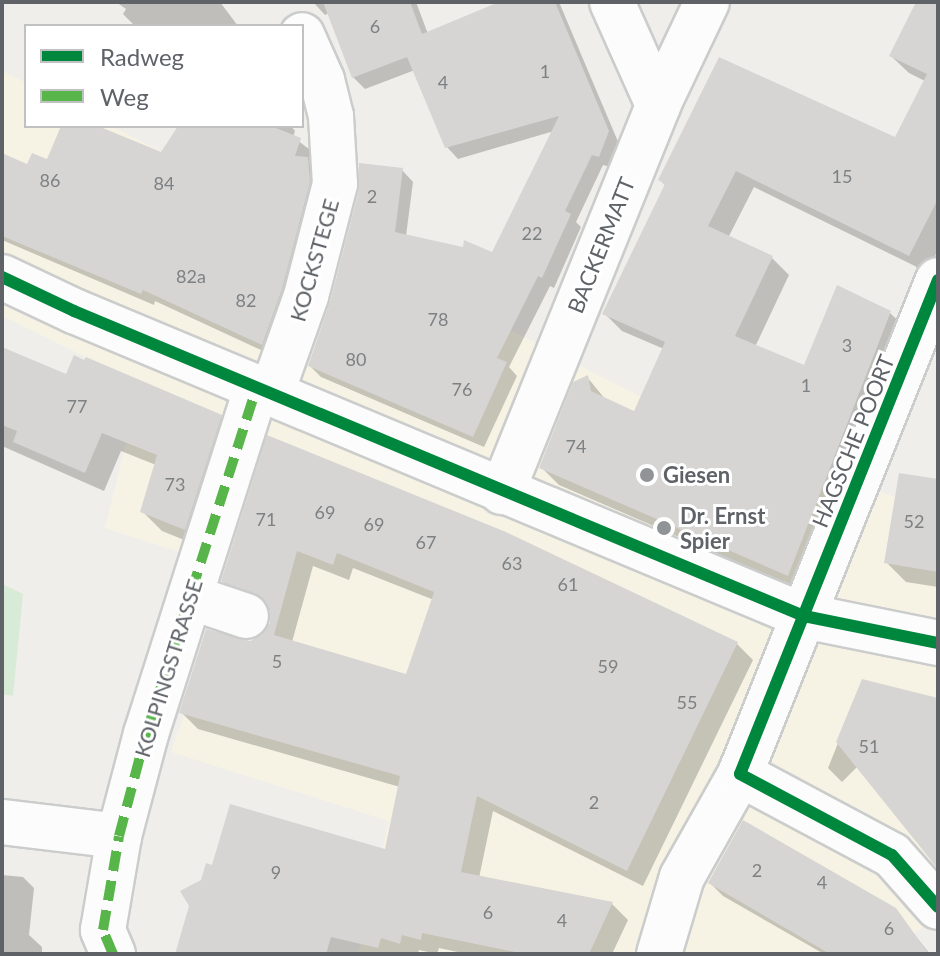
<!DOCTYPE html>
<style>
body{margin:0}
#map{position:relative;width:940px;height:956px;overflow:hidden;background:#efeeea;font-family:Lato,sans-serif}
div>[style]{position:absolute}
.commercial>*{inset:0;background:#f7f3e4}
.green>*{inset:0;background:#d8ebd6}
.shadow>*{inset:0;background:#0003}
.building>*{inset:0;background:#d6d5d3}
.roads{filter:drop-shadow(2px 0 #cbcccc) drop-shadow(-2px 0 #cbcccc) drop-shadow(0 2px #cbcccc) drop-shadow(0 -2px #cbcccc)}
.minor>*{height:44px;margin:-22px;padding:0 22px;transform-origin:22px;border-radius:22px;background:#fdfcfc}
.quiet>*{height:10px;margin-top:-5px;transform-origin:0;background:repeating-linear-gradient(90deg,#58b549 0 20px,transparent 0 30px)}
.cycleway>*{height:12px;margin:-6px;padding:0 6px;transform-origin:6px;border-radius:6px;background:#00873e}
.dots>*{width:22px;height:22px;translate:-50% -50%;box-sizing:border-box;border:4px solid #fff;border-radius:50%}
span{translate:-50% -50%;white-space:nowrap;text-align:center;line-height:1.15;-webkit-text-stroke:6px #fff;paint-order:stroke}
.number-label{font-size:18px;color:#7e8184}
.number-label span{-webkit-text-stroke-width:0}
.street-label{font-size:22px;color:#5f6368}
.poi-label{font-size:22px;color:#5f6368;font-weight:700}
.left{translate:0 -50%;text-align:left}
.frame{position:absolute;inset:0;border:4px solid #5f6368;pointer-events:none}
.legend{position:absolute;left:24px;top:24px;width:280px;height:104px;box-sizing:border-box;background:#fff;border:2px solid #bfc1c3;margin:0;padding:10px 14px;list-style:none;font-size:24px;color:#5f6368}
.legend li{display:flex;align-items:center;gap:16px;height:40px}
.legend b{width:40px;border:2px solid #bfc1c3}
</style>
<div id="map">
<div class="commercial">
<div style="clip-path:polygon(2px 71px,26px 83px,26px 126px,111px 126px,713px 434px,938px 512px,938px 919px,877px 954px,358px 954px,389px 821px,171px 752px,235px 570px,105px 528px,141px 384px,2px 316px)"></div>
</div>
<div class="green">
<div style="clip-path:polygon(2px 584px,23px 594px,13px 696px,2px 694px)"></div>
</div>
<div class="shadow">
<div style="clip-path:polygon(116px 2px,220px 2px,238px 26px,135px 26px,123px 14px,126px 9px)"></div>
<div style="clip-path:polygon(313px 2px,416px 2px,428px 34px,502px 2px,559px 2px,619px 144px,610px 167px,603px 165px,576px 222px,581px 227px,554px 288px,550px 286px,509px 367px,517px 376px,484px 447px,321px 377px,310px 366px,402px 170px,413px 182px,406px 236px,493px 255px,554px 131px,458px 159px,447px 147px,415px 70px,365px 89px,353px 77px,329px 13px,325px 15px)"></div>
<div style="clip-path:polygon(919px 2px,938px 2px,938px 250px,927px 272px,754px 187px,728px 238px,772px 258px,789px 275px,755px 347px,805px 368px,890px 313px,908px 330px,806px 592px,559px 485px,541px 467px,587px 377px,606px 400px,635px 414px,664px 349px,622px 331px,604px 313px,666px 186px,660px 180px,896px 140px,925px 81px,909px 73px,891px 56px)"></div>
<div style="clip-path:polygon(63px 126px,92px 126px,161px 155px,180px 126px,291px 126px,295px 131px,293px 137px,313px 152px,309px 161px,320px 171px,274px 356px,155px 301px,154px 305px,2px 240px,2px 156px,29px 167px,48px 162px)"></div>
<div style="clip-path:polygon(2px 349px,67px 376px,220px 416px,240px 436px,204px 548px,162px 531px,143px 512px,156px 465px,121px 451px,104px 491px,2px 446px)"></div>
<div style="clip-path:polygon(evenodd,269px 438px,736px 643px,753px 660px,643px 886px,493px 811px,479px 878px,612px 904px,628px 920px,612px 954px,467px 954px,439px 948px,437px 954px,419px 950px,418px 954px,177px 954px,202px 881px,214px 867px,387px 852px,400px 787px,198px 729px,181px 712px,250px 643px,263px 637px,272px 624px,272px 611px,240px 597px,223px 581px,269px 438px,313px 566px,349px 580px,353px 568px,434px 600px,407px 676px,292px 642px,313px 566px)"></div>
<div style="clip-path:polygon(938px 482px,938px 587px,906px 582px,886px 562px)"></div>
<div style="clip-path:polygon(863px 681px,938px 701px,938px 866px,858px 766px,842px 782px,828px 768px)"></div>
<div style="clip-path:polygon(2px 875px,23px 877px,34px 888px,29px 935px,42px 947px,42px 954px,2px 954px)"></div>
<div style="clip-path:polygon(710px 883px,893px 908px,930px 954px,824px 954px,723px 896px)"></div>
</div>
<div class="building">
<div style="clip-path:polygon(323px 2px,410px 2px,422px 34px,499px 2px,555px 2px,609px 131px,599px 157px,592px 155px,565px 211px,571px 214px,542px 278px,538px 276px,497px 358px,507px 362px,473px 437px,308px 366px,330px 302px,359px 190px,359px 163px,403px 168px,395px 232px,463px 247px,464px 240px,492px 252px,559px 116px,445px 148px,407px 57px,352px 78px)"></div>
<div style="clip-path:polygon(916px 2px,938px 2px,938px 199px,909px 256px,736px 171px,708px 226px,773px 256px,735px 336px,804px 365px,837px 285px,891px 311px,788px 576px,539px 468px,573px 382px,588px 375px,591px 391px,634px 411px,665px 342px,602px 314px,665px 184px,658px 180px,719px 57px,895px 137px,927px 74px,889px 56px)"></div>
<div style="clip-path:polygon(61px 126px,98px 126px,161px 152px,178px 126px,271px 126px,301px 138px,295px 156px,308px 157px,310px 182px,282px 289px,262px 345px,143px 290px,141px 294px,2px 236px,2px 153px,27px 164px,32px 153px,47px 159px)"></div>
<div style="clip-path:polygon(2px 347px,66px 374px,74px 355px,84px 360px,86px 357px,222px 415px,185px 530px,140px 512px,157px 455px,102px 433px,85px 473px,13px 442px,17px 431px,2px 425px)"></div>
<div style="clip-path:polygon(evenodd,267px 435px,506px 532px,738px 642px,627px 871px,477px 796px,461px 872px,613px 902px,589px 954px,525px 954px,422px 933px,421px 940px,402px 935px,400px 944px,381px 938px,378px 948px,331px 937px,326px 954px,175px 954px,189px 906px,180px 891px,201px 880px,206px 863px,212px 865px,230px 804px,385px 849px,400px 776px,179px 713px,206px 629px,250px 641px,262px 635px,270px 623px,270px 610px,264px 599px,221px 581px,267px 435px,297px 551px,333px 565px,337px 553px,434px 592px,406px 674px,274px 635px,297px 551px)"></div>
<div style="clip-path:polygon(899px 473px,938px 479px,938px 572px,884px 563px)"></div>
<div style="clip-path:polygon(862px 679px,938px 698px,938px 869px,836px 742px)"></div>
<div style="clip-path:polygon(743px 820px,896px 908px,929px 954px,830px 954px,708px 883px)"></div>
</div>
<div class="roads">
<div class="minor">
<div style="left:612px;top:2px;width:113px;rotate:65.9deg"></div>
<div style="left:2px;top:277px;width:80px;rotate:25.3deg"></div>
<div style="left:74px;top:311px;width:791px;rotate:22.68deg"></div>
<div style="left:804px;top:616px;width:137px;rotate:11.4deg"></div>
<div style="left:272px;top:392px;width:102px;rotate:-70.5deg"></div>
<div style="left:306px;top:296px;width:116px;rotate:-75.5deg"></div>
<div style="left:335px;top:184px;width:68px;rotate:-93.4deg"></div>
<div style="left:331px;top:116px;width:37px;rotate:-104deg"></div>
<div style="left:322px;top:80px;width:49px;rotate:-114deg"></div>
<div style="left:502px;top:492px;width:417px;rotate:-68deg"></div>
<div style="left:658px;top:105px;width:114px;rotate:-64.6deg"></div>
<div style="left:190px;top:597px;width:59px;rotate:18.7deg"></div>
<div style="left:740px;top:774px;width:172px;rotate:28.1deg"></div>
<div style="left:892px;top:855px;width:69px;rotate:48.5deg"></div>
<div style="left:2px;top:822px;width:118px;rotate:6.8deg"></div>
<div style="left:113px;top:954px;width:26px;rotate:-113deg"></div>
<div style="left:103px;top:930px;width:95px;rotate:-80.3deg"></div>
<div style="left:119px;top:836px;width:106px;rotate:-75.2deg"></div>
<div style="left:146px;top:734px;width:365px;rotate:-72.3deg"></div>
<div style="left:659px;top:954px;width:80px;rotate:-73.4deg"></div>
<div style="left:682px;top:877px;width:118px;rotate:-60.6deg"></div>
<div style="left:740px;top:774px;width:532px;rotate:-68.16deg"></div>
</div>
</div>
<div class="quiet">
<div style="left:113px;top:954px;width:26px;rotate:-113deg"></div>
<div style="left:103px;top:930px;width:95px;rotate:-80.3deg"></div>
<div style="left:119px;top:836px;width:106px;rotate:-75.2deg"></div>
<div style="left:146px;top:734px;width:365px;rotate:-72.3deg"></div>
</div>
<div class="cycleway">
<div style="left:2px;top:277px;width:80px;rotate:25.3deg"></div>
<div style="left:74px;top:311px;width:791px;rotate:22.68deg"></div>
<div style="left:804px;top:616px;width:137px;rotate:11.4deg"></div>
<div style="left:938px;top:280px;width:532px;rotate:111.84deg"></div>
<div style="left:740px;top:774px;width:172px;rotate:28.1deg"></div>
<div style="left:892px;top:855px;width:69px;rotate:48.5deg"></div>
</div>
<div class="dots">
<div style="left:647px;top:475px;background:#919496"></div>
<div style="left:664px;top:528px;background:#919496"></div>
</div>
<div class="number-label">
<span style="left:375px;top:26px">6</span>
<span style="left:545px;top:71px">1</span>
<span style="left:443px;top:82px">4</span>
<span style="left:842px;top:176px">15</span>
<span style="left:50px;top:180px">86</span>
<span style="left:164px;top:183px">84</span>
<span style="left:372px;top:196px">2</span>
<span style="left:532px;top:233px">22</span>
<span style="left:191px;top:276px">82a</span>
<span style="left:246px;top:300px">82</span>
<span style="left:438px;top:319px">78</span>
<span style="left:847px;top:345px">3</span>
<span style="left:356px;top:359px">80</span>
<span style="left:806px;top:385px">1</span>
<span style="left:462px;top:389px">76</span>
<span style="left:77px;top:406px">77</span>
<span style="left:576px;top:446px">74</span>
<span style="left:175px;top:484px">73</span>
<span style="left:325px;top:512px">69</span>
<span style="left:266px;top:519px">71</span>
<span style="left:914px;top:521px">52</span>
<span style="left:374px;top:524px">69</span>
<span style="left:426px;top:542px">67</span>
<span style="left:512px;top:563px">63</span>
<span style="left:568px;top:584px">61</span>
<span style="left:277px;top:661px">5</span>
<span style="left:608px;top:666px">59</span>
<span style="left:687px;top:702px">55</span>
<span style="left:869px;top:746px">51</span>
<span style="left:594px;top:802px">2</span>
<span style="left:757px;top:870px">2</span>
<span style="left:276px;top:872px">9</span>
<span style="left:822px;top:882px">4</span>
<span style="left:488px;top:912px">6</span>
<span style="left:562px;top:920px">4</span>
<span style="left:889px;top:928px">6</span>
</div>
<div class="street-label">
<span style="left:601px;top:245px;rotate:-68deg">BACKERMATT</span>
<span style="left:314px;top:260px;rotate:-74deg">KOCKSTEGE</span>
<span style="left:853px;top:441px;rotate:-68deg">HAGSCHE POORT</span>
<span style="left:168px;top:668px;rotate:-73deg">KOLPINGSTRASSE</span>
</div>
<div class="poi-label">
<span class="left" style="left:663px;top:475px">Giesen</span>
<span class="left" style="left:680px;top:528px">Dr. Ernst<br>Spier</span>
</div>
<div class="frame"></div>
<ul class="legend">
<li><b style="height:10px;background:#00873e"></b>Radweg</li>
<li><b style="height:10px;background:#58b549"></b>Weg</li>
</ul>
</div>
